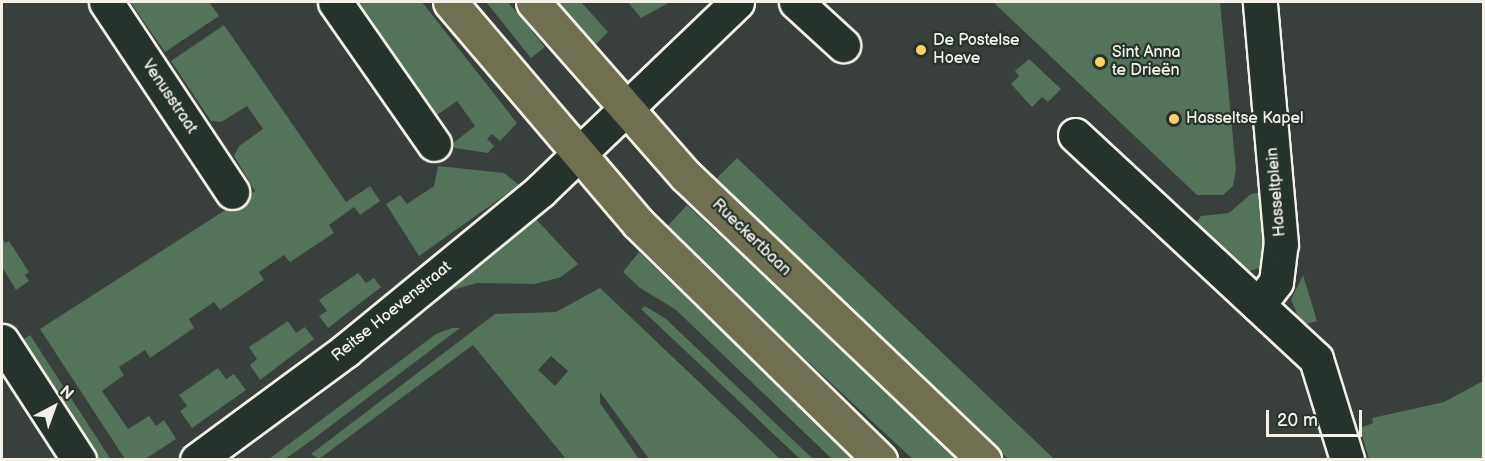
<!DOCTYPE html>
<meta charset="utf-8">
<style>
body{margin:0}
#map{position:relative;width:1485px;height:461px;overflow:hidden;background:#383f3c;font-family:"Balsamiq Sans",sans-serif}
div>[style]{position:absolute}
.green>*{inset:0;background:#55725a;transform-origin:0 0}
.roads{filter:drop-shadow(2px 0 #f4f1e8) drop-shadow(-2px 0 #f4f1e8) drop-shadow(0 2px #f4f1e8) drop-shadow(0 -2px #f4f1e8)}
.minor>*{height:33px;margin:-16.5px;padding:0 16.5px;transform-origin:16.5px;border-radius:16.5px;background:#26332d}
.major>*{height:33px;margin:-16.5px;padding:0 16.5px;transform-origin:16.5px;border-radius:16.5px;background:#706f52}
.dots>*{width:16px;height:16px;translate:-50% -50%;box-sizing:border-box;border:3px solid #26332d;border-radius:50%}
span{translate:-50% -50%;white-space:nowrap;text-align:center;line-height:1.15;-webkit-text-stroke:4.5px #26332d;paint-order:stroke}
.poi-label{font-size:16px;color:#f4f1e8}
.left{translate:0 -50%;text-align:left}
.street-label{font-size:16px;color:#f4f1e8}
.frame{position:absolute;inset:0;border:3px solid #f4f1e8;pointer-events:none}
.north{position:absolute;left:24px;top:377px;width:60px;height:60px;-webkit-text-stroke:4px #26332d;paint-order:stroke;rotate:41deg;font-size:16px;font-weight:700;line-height:24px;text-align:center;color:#f4f1e8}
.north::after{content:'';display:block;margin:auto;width:21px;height:27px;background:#f4f1e8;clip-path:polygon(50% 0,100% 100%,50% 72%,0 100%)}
.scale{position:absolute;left:1266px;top:410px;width:96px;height:27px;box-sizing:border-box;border:3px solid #f4f1e8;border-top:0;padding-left:8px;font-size:18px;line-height:21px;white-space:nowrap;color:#f4f1e8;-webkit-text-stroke:4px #26332d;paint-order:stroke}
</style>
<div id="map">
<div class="green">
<div style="clip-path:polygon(130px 2px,209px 2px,219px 16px,165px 52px)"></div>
<div style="clip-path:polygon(354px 2px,422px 2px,517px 123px,500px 141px,492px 134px,487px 139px,494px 146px,488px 153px,455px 148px,452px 144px,475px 126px,457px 101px,434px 117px)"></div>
<div style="clip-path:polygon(486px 2px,508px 2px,545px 47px,531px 58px)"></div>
<div style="clip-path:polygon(554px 2px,581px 2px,608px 32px,592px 48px)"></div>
<div style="clip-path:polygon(628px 2px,670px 2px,641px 18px)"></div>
<div style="clip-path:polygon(993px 2px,1220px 2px,1236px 170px,1233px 186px,1223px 195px,1197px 195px)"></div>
<div style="clip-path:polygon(224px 25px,346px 202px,370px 186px,380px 201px,360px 215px,354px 207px,329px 225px,334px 233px,290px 262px,284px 255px,259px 272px,264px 280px,220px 310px,214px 302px,189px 319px,194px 328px,150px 358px,145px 350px,119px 367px,124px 375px,102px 391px,128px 429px,149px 416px,156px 426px,164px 420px,176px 439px,145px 459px,125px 459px,40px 329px,255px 191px,234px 156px,239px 146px,263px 129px,247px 106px,221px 122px,211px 121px,171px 61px)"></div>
<div style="clip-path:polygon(1029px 59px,1061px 89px,1048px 102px,1042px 97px,1032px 107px,1011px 84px,1019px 76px,1015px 71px)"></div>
<div style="clip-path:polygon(737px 158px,952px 362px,1054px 459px,1008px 459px,714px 181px)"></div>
<div style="clip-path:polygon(438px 166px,504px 173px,519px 185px,419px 256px,386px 204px,400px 195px,407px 204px,434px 186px)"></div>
<div style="clip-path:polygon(1262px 192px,1268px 253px,1263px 267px,1249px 271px,1195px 224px,1201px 216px,1229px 213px,1251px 194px)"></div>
<div style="left:687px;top:205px;width:370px;height:32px;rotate:43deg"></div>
<div style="clip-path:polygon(534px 217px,578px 264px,561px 277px,535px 284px,477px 283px,452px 290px,437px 302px,432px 297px)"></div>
<div style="clip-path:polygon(2px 237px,5px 243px,9px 241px,29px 272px,25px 275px,29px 281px,16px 290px,2px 267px)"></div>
<div style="clip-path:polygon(639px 252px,857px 459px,832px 459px,675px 309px,640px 288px,623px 272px)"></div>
<div style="clip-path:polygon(358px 273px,366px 283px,374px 278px,381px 287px,328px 328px,319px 316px,327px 311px,319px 300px)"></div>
<div style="clip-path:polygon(1303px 275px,1317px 321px,1302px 325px,1291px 300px)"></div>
<div style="clip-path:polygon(evenodd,600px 288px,780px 459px,649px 459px,600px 392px,600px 403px,639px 459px,566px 459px,473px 345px,319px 459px,311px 454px,495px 314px,556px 312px,600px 288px,551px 356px,568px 371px,555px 386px,538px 370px,551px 356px)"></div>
<div style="clip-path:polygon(645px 306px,666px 319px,813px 459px,800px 459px,641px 309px)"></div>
<div style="clip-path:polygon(288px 321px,296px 333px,305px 327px,314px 339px,260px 380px,250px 365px,257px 359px,249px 347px)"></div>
<div style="clip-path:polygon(452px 328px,460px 328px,312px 440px,285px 459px,269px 459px,436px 334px)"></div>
<div style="left:30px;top:335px;width:148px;height:11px;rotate:57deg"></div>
<div style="clip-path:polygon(218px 368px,226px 379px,234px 374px,246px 390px,192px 428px,180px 411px,187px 406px,179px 395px)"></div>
<div style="clip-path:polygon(1483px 381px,1483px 459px,1369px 459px,1360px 428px,1373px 423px,1372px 418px,1444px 402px)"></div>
</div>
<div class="roads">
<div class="minor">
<div style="left:106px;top:2px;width:228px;rotate:56.4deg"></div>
<div style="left:335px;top:2px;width:173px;rotate:55.1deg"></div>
<div style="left:796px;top:2px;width:64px;rotate:42.5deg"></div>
<div style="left:1075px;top:135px;width:329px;rotate:42.9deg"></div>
<div style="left:1316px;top:359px;width:105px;rotate:72.8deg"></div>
<div style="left:1258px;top:305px;width:29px;rotate:-52deg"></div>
<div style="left:1276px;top:282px;width:38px;rotate:-83deg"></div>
<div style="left:1281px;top:244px;width:243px;rotate:-95deg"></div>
<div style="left:2px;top:341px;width:142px;rotate:57.1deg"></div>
<div style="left:197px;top:460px;width:185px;rotate:-36.4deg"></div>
<div style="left:346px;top:350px;width:251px;rotate:-39.3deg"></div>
<div style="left:540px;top:191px;width:273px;rotate:-43.8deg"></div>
</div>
<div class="major">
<div style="left:450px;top:2px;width:290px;rotate:49.6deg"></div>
<div style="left:638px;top:223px;width:339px;rotate:44.4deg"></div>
<div style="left:533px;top:2px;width:232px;rotate:48.7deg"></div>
<div style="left:686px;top:176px;width:412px;rotate:43.6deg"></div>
</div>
</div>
<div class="dots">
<div style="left:921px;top:50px;background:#ffd166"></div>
<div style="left:1100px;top:62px;background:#ffd166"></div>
<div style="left:1174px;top:119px;background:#ffd166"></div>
</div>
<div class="poi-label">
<span class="left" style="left:933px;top:50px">De Postelse<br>Hoeve</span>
<span class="left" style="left:1112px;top:62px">Sint Anna<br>te Drieën</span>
<span class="left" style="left:1186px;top:119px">Hasseltse Kapel</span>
</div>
<div class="street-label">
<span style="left:169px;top:97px;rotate:56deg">Venusstraat</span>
<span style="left:1277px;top:192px;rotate:-95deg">Hasseltplein</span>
<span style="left:751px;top:238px;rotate:44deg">Rueckertbaan</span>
<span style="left:392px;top:312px;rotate:-39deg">Reitse Hoevenstraat</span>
</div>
<div class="frame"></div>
<div class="north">N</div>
<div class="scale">20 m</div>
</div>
